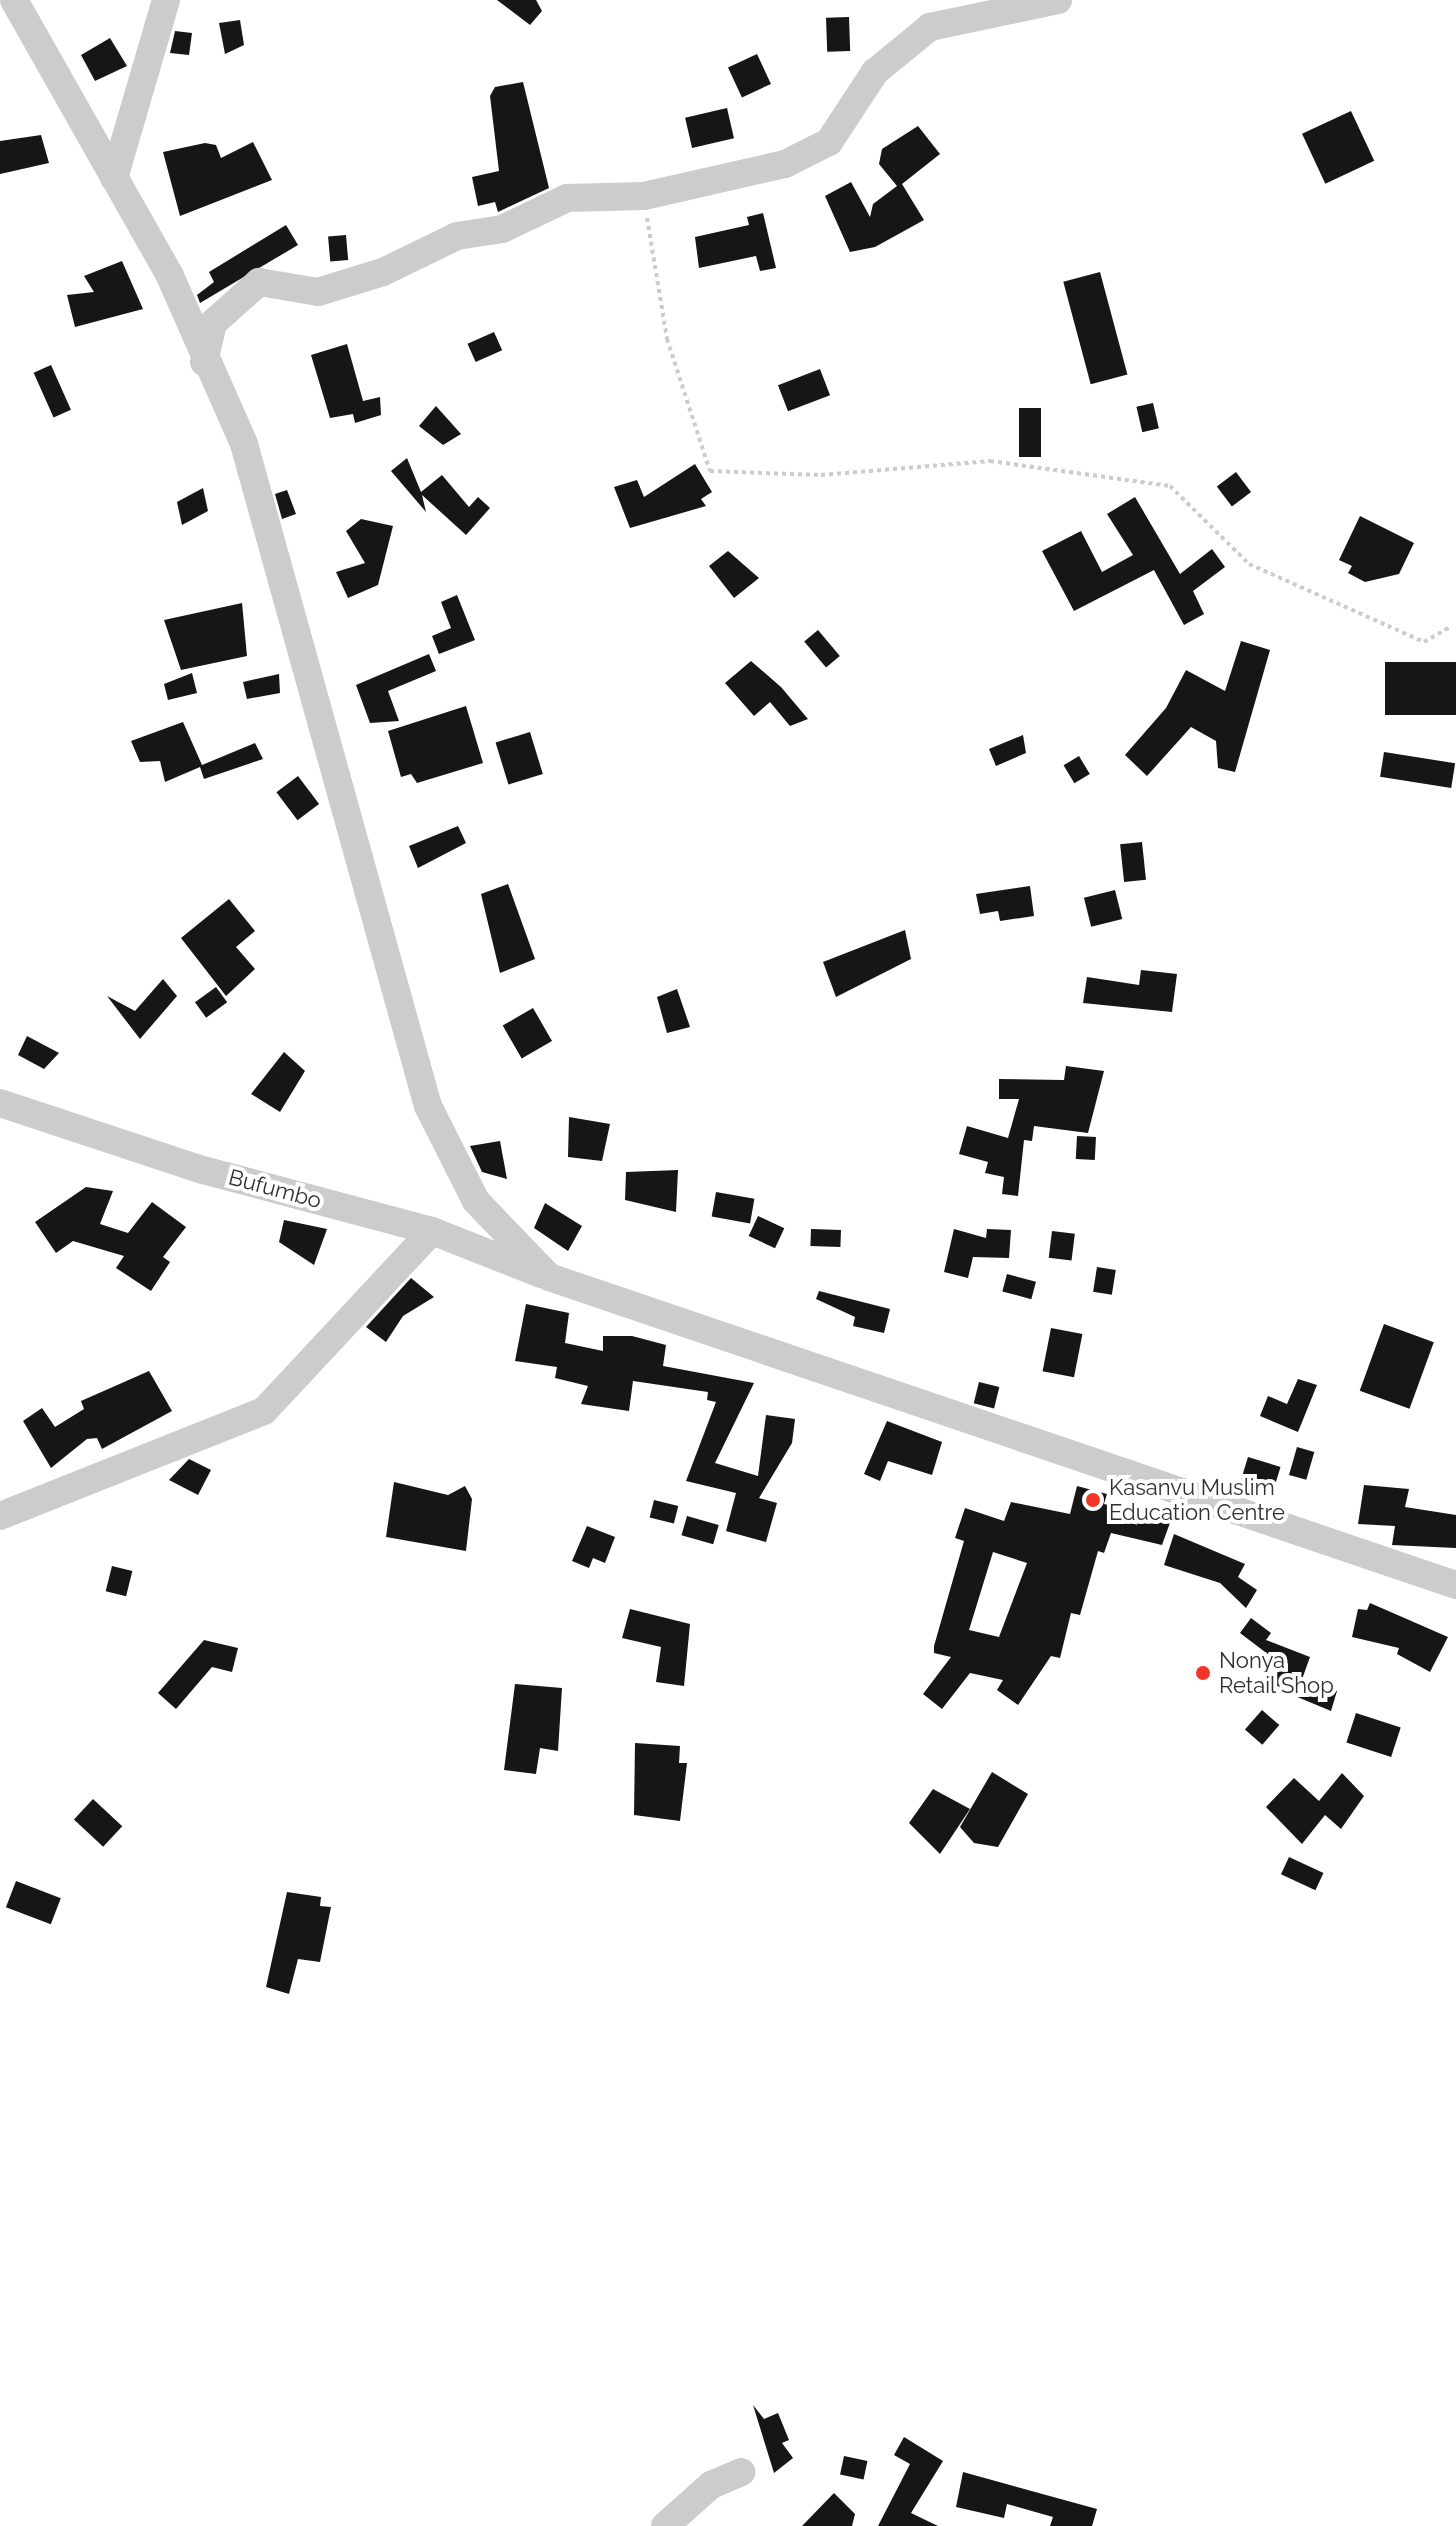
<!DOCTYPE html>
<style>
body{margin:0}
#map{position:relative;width:1456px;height:2526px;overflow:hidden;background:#fff;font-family:Raleway,sans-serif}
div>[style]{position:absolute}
.building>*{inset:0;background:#161616;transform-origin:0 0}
.path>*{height:4px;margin-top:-2px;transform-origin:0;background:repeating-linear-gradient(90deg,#ccc 0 4px,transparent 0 8px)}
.minor>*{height:28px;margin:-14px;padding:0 14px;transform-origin:14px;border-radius:14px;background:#ccc}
.dots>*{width:22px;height:22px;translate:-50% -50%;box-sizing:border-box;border:4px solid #fff;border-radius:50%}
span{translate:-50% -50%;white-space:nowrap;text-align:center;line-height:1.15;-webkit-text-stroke:8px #fff;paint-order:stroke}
.street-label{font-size:22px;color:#2f2f2f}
.poi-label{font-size:22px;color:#2f2f2f}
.left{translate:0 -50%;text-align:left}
</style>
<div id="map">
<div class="building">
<div style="clip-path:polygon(497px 0,536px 0,542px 11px,530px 25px)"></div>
<div style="left:849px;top:17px;width:34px;height:23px;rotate:88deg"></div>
<div style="clip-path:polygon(240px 20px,244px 45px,225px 54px,219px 23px)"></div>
<div style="clip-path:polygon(175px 31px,192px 33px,189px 55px,170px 53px)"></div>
<div style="clip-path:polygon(110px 38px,127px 66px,95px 81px,81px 55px)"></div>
<div style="left:757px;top:54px;width:33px;height:32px;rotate:65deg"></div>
<div style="clip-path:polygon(523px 82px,549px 188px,498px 212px,495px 202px,478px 206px,472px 177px,499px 171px,490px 96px,495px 87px)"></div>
<div style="left:727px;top:108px;width:31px;height:43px;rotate:77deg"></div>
<div style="left:1351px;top:111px;width:55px;height:54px;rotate:65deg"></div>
<div style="clip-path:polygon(918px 126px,940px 154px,902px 184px,924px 220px,875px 247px,850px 252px,825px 196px,851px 182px,870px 217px,873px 204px,897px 186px,879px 164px,882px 149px)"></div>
<div style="clip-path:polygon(41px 135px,49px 163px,0 174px,0 141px)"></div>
<div style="clip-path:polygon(253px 142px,272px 180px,180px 216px,163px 152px,205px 143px,216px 145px,221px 158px)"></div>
<div style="clip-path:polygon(763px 213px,776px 268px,760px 271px,756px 256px,699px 268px,695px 237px,749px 225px,747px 217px)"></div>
<div style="clip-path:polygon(286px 225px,298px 245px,200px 303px,197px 295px,214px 282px,209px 272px)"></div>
<div style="left:346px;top:235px;width:25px;height:18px;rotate:85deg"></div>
<div style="clip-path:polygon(122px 261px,143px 309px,75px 327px,67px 295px,94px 292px,84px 276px)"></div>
<div style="left:1100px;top:272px;width:106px;height:38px;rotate:75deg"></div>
<div style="left:494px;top:332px;width:20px;height:29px;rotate:66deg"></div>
<div style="clip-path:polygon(347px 344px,363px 401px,380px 397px,381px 415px,355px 423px,353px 414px,330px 418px,311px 355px)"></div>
<div style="left:51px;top:365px;width:49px;height:19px;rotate:66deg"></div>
<div style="left:820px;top:369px;width:28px;height:45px;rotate:69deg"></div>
<div style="left:1153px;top:403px;width:26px;height:17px;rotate:77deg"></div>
<div style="clip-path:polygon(436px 406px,461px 434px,443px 445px,419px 426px)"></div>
<div style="left:1019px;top:408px;width:22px;height:49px"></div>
<div style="clip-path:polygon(407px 458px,421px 492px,442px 475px,469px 507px,478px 497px,490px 508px,466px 535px,422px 495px,426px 512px,391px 471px)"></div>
<div style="clip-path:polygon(695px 464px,712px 492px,701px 499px,706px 506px,630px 528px,614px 487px,637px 480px,644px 497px)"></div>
<div style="left:1236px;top:472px;width:25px;height:24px;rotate:53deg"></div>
<div style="clip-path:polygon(203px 488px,208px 511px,182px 525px,177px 502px)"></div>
<div style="clip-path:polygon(287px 490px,296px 514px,282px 519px,275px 494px)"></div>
<div style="clip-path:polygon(1135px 497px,1180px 574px,1212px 549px,1225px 567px,1193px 591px,1204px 614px,1184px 625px,1154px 570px,1074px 611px,1042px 551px,1081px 531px,1102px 572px,1133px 555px,1107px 514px)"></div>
<div style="clip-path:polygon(1360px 516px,1414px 543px,1399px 574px,1365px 582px,1348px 573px,1352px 566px,1339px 560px)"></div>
<div style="clip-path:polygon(361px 519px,393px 526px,378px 585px,348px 598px,336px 572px,365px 563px,346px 531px)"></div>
<div style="clip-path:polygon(728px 551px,759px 578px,734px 598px,709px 566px)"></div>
<div style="clip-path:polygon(457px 595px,475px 640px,439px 654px,432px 636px,451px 628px,441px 602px)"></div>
<div style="clip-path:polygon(242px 603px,247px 656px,181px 670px,164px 620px)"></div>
<div style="left:818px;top:630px;width:34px;height:18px;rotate:50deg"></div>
<div style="clip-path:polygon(1241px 641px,1270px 650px,1235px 772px,1218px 768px,1216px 741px,1191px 727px,1147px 776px,1125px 755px,1166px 708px,1186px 670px,1225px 691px)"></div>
<div style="clip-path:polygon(429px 654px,436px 671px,388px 691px,399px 721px,370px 723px,356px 685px)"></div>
<div style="clip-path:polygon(751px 661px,781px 687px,808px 719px,790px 726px,770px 702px,754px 716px,725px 683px)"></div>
<div style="left:1385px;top:662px;width:71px;height:53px"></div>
<div style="clip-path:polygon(192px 673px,197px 693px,168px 700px,164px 684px)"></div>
<div style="clip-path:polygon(279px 674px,280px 693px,247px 699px,243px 682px)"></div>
<div style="clip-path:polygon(466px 706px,483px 763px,417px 783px,411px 774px,401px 777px,388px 731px)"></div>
<div style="clip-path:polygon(183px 722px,202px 765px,255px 743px,263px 759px,204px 779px,200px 767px,165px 782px,160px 761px,140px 762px,131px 741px)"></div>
<div style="left:530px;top:732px;width:44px;height:36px;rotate:73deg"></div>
<div style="clip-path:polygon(1023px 735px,1026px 753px,996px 766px,989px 749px)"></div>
<div style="left:1384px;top:752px;width:72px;height:25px;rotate:9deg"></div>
<div style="left:1079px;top:756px;width:21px;height:18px;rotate:59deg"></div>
<div style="left:298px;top:776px;width:35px;height:27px;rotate:53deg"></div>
<div style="clip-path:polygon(458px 826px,466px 843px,418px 868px,409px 846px)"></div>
<div style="left:1142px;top:842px;width:38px;height:22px;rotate:84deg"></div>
<div style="clip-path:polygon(508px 884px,535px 959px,500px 973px,481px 894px)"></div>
<div style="clip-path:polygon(1030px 886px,1034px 916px,1000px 921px,998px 911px,980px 914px,976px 894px)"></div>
<div style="left:1115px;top:890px;width:30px;height:32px;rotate:76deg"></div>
<div style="clip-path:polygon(229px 899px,255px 931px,236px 947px,255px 969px,226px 996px,181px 938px)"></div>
<div style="clip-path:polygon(905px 930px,911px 959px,836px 997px,823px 962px)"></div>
<div style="clip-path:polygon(1141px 970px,1177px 974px,1172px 1012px,1083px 1003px,1087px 977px,1139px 985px)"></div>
<div style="clip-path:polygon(163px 979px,177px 996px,140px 1039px,107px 996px,135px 1011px)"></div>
<div style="left:216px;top:987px;width:19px;height:26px;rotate:54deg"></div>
<div style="clip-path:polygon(677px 989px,690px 1027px,667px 1033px,657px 997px)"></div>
<div style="left:533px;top:1008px;width:38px;height:35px;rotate:60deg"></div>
<div style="clip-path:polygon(27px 1036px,59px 1053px,44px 1069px,18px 1055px)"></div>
<div style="clip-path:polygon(284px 1052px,305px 1071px,280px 1112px,251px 1094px)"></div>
<div style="clip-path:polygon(1066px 1066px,1104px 1071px,1088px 1133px,1034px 1126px,1032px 1141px,1024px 1140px,1018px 1196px,1002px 1194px,1004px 1177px,985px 1173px,988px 1162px,959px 1154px,967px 1126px,1008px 1138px,1019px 1099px,999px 1099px,999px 1079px,1064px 1080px)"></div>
<div style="clip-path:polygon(569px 1117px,610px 1124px,602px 1161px,568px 1157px)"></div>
<div style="left:1077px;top:1136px;width:19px;height:23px;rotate:3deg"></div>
<div style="clip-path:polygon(500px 1141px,507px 1179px,482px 1172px,470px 1146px)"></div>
<div style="clip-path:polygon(678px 1170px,676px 1212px,625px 1200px,626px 1172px)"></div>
<div style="clip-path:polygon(86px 1187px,113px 1191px,100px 1224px,128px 1233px,152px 1202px,186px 1227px,163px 1257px,170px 1262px,151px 1291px,116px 1268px,124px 1256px,73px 1241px,56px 1253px,35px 1222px)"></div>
<div style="left:716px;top:1192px;width:39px;height:25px;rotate:10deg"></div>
<div style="clip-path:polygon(545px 1203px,582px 1226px,568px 1251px,534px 1228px)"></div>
<div style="left:758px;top:1216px;width:29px;height:22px;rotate:25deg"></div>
<div style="clip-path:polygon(284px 1220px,327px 1229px,314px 1265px,279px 1242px)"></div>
<div style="left:811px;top:1229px;width:30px;height:17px;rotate:2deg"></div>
<div style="clip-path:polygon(954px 1229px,986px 1238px,987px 1229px,1011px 1230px,1009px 1258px,973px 1257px,968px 1278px,944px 1272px)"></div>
<div style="left:1052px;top:1231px;width:23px;height:27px;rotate:7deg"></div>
<div style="left:1097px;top:1267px;width:19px;height:25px;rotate:9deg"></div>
<div style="left:1007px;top:1274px;width:30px;height:18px;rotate:15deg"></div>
<div style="clip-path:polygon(411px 1278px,434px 1297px,403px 1316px,386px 1342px,366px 1327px)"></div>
<div style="clip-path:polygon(819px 1291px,890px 1309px,884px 1333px,853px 1326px,855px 1317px,816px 1299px)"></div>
<div style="clip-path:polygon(526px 1304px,569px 1313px,565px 1343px,603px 1351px,603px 1336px,632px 1336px,666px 1345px,663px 1366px,754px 1383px,715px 1463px,758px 1476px,766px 1415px,795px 1419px,792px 1443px,759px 1498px,777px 1503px,766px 1542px,726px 1531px,736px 1493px,686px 1481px,716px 1402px,707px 1400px,708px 1392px,633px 1381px,629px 1411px,581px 1404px,588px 1386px,555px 1378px,557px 1367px,515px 1361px)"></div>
<div style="left:1384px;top:1324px;width:53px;height:71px;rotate:20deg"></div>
<div style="left:1051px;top:1328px;width:32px;height:44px;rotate:11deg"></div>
<div style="clip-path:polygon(149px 1371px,172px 1411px,102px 1449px,97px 1438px,87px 1439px,51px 1468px,23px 1421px,42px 1408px,55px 1427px,84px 1409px,81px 1401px)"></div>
<div style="clip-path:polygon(1298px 1379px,1317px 1385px,1298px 1432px,1260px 1416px,1268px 1396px,1287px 1404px)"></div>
<div style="left:979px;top:1382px;width:21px;height:22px;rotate:14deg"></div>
<div style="clip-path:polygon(887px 1421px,942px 1442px,932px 1475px,888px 1461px,880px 1481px,864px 1474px)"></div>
<div style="left:1297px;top:1447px;width:18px;height:29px;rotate:16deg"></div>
<div style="left:1248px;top:1457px;width:34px;height:32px;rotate:17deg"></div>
<div style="clip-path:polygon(189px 1459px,211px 1470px,198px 1495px,169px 1480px)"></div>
<div style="clip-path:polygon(394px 1482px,448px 1495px,465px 1486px,472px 1499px,466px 1551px,386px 1537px)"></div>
<div style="clip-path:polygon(1364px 1485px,1409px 1489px,1405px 1507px,1456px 1515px,1456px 1548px,1392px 1545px,1395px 1526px,1358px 1524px)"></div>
<div style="clip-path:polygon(evenodd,1077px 1486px,1107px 1494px,1104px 1504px,1171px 1520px,1162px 1545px,1111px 1533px,1104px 1553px,1098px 1551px,1080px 1615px,1071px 1613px,1060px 1658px,1051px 1656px,1018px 1705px,997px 1690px,1003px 1680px,970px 1673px,942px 1709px,923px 1694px,951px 1657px,934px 1653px,934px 1646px,964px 1541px,955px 1538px,965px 1508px,1004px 1521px,1011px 1502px,1070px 1514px,1077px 1486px,993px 1552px,1027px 1563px,999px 1637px,969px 1630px,993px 1552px)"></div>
<div style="left:654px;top:1500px;width:25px;height:18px;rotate:14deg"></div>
<div style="left:687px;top:1516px;width:33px;height:20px;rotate:16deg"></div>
<div style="clip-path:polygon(587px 1526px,615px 1537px,605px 1563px,593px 1558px,589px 1568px,572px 1561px)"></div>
<div style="clip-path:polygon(1174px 1534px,1245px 1564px,1238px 1577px,1257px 1590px,1246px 1608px,1220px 1583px,1164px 1565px)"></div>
<div style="left:112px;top:1566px;width:21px;height:26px;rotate:14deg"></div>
<div style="clip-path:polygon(1370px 1603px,1448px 1637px,1430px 1672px,1397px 1654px,1399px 1648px,1352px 1637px,1358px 1609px,1367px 1610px)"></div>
<div style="clip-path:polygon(630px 1609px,690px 1624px,684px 1686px,656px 1682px,661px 1647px,622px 1638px)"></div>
<div style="clip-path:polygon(1251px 1618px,1271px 1633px,1266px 1640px,1310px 1657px,1301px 1682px,1337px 1691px,1331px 1711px,1271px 1686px,1281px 1664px,1240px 1633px)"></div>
<div style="clip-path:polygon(204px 1640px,238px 1648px,232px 1672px,212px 1667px,176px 1709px,158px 1693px)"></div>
<div style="clip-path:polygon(515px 1684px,562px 1688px,558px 1751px,540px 1748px,536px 1774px,504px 1770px)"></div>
<div style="left:1262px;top:1710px;width:23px;height:26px;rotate:41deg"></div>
<div style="left:1356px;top:1713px;width:47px;height:31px;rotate:18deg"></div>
<div style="clip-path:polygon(635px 1743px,680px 1746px,679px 1763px,687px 1763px,680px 1821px,634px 1815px)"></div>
<div style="clip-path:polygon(992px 1772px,1028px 1794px,998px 1847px,974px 1843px,960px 1827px)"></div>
<div style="clip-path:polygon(1342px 1773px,1364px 1796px,1341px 1829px,1325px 1815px,1302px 1844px,1266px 1807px,1294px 1778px,1319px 1801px)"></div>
<div style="clip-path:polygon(933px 1789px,970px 1809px,940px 1854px,909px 1823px)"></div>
<div style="left:93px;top:1799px;width:40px;height:28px;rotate:43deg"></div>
<div style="left:1289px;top:1857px;width:38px;height:19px;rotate:25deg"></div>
<div style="left:16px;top:1881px;width:48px;height:28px;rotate:21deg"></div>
<div style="clip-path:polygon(287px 1892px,321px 1897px,320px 1906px,331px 1907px,320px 1962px,298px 1959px,289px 1994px,266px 1987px)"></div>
<div style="clip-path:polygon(753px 2405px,764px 2419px,778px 2413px,789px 2440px,782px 2443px,793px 2458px,774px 2473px)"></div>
<div style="clip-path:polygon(904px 2437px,943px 2461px,911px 2513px,938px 2526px,878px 2526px,910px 2464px,894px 2455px)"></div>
<div style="left:844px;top:2456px;width:24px;height:19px;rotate:12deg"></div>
<div style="clip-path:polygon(963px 2472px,1097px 2509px,1092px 2526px,1050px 2526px,1053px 2517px,1007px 2504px,1004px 2518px,956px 2507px)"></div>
<div style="clip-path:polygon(834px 2493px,855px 2514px,852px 2526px,802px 2526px)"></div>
</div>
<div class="path">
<div style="left:647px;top:218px;width:123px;rotate:80.6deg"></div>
<div style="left:667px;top:339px;width:139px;rotate:72deg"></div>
<div style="left:710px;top:471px;width:111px;rotate:2.1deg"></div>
<div style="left:821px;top:475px;width:170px;rotate:-4.7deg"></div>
<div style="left:990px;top:461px;width:182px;rotate:7.9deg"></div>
<div style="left:1170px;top:486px;width:111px;rotate:44.6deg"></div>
<div style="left:1249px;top:564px;width:192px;rotate:24deg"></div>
<div style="left:1424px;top:642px;width:30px;rotate:-30deg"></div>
</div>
<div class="minor">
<div style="left:14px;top:0;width:317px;rotate:60.5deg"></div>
<div style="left:170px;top:276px;width:184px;rotate:66.2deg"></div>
<div style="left:244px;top:444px;width:687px;rotate:74.47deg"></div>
<div style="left:428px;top:1106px;width:106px;rotate:63.2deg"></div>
<div style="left:476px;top:1201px;width:105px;rotate:46.2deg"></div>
<div style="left:549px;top:1277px;width:958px;rotate:18.76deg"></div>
<div style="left:114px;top:178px;width:185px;rotate:-73.7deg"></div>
<div style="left:204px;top:362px;width:40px;rotate:-77deg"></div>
<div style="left:213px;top:323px;width:62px;rotate:-41.7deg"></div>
<div style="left:259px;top:282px;width:60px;rotate:9.6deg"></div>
<div style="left:318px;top:292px;width:68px;rotate:-17.1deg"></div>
<div style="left:383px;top:272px;width:82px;rotate:-25.9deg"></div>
<div style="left:457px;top:236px;width:46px;rotate:-8.8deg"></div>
<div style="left:502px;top:229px;width:72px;rotate:-25.5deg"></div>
<div style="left:567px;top:198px;width:77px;rotate:-1.5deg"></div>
<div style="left:644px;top:196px;width:145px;rotate:-12.8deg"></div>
<div style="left:785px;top:164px;width:49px;rotate:-26.6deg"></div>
<div style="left:829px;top:142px;width:84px;rotate:-56.7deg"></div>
<div style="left:875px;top:72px;width:71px;rotate:-39.3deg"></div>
<div style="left:930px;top:27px;width:131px;rotate:-11.9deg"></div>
<div style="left:0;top:1103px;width:214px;rotate:18.3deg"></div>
<div style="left:203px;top:1170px;width:237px;rotate:14.9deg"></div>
<div style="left:432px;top:1231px;width:117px;rotate:21.5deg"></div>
<div style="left:0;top:1516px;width:284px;rotate:-21.7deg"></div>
<div style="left:264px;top:1411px;width:246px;rotate:-47deg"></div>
<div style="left:665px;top:2526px;width:62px;rotate:-41.7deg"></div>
<div style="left:711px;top:2485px;width:33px;rotate:-23deg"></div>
</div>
<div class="dots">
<div style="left:1093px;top:1500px;background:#f03626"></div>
<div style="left:1203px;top:1673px;background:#f03626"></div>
</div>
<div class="street-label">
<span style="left:275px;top:1189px;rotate:15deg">Bufumbo</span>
</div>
<div class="poi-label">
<span class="left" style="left:1109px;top:1500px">Kasanvu Muslim<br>Education Centre</span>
<span class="left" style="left:1219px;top:1673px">Nonya<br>Retail Shop</span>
</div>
</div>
